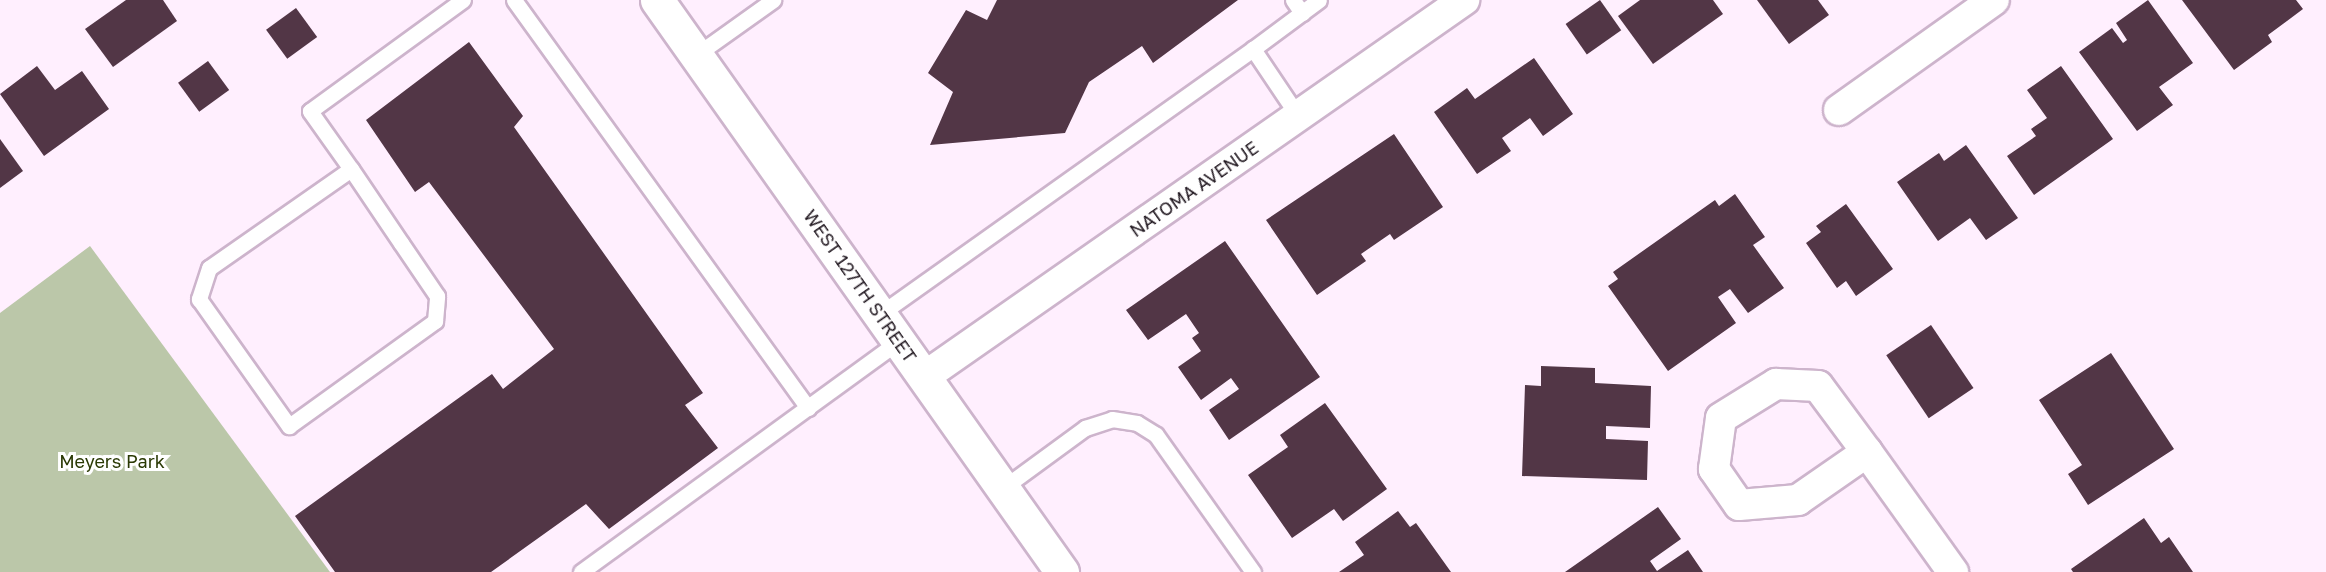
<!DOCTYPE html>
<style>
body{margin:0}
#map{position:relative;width:2326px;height:572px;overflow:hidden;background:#ffeffe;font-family:"Golos Text",sans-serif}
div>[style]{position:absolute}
.green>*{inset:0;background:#bbc7a9}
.building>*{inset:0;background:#523646;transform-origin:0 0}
.roads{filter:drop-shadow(2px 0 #cdb4cc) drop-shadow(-2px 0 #cdb4cc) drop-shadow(0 2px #cdb4cc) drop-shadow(0 -2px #cdb4cc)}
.lane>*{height:15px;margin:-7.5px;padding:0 7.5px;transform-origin:7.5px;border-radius:7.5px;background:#fff}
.street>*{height:30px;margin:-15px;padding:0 15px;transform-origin:15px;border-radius:15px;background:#fff}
.secondary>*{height:33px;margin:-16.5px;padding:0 16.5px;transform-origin:16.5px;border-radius:16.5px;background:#fff}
span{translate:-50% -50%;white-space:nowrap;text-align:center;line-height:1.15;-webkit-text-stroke:6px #fff;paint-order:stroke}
.street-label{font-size:18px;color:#231a22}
.park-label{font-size:18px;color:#2b3a05}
</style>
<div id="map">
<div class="green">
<div style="clip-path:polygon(90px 246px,330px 572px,0 572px,0 313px)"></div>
</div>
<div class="building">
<div style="clip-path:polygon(126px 0,163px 0,177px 21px,113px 67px,85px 29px)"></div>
<div style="clip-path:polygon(997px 0,1238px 0,1153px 63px,1142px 46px,1089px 82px,1065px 133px,930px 145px,953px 92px,928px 73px,966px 10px,987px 20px)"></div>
<div style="left:1600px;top:0;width:37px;height:42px;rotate:55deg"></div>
<div style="clip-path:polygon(1640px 0,1713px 0,1723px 14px,1653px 64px,1618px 16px)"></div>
<div style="clip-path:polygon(1757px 0,1818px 0,1829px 15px,1789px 44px)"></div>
<div style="clip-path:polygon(2148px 0,2193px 63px,2159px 87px,2173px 105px,2137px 131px,2079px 52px,2112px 28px,2123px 43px,2127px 40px,2116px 23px)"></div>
<div style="clip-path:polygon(2182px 0,2296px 0,2303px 9px,2268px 35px,2272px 42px,2234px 70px)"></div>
<div style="left:296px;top:8px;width:36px;height:37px;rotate:54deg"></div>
<div style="clip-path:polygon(469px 42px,523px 116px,514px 127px,703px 393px,685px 405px,718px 448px,609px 529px,586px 504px,491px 572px,335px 572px,295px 516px,492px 374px,503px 389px,554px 349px,429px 182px,415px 192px,366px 120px)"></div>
<div style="clip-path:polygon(1534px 58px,1573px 114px,1543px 136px,1530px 118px,1502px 138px,1511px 151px,1477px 174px,1434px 112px,1467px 88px,1475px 99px)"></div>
<div style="left:208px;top:61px;width:36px;height:37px;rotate:54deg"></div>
<div style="clip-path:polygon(37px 66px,55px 90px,82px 71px,109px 109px,44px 156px,0 94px)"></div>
<div style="clip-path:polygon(2061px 66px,2113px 139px,2034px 195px,2007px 156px,2036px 136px,2031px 129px,2047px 118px,2027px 90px)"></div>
<div style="clip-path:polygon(1394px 134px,1443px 207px,1394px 240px,1390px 234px,1361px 254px,1366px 261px,1317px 295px,1266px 220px)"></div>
<div style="clip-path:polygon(0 139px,23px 171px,0 188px)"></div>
<div style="clip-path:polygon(1966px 145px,2018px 218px,1986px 240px,1970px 218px,1938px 241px,1897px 182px,1939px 153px,1944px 161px)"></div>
<div style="clip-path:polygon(1735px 194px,1765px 237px,1753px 245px,1784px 288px,1748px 313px,1730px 289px,1718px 297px,1736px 323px,1668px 371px,1608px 286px,1618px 279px,1613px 272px,1715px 200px,1719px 206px)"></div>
<div style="clip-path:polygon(1846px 204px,1893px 269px,1856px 296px,1846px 281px,1837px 288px,1806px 243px,1821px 232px,1816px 226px)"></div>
<div style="clip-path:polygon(1225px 241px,1320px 377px,1229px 440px,1209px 410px,1239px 389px,1231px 378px,1201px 400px,1178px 367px,1201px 351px,1192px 338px,1199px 333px,1186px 314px,1148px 340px,1126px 310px)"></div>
<div style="left:1931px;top:325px;width:76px;height:54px;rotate:56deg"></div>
<div style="clip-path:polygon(2111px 353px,2174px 449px,2088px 505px,2068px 474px,2082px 465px,2039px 400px)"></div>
<div style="clip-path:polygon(1541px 366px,1595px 368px,1595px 383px,1651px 386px,1650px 428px,1606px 426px,1606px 439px,1648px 441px,1647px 480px,1522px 476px,1525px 385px,1541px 386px)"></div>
<div style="clip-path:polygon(1325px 403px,1387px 489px,1343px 521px,1334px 509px,1292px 538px,1248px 475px,1288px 447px,1280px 435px)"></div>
<div style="clip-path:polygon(1658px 507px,1681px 539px,1650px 561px,1657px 571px,1688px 550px,1703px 572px,1565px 572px)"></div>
<div style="clip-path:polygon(1398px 511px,1410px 527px,1416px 523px,1451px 572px,1339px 572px,1364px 555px,1355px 542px)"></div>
<div style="clip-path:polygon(2144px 518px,2161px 543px,2169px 537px,2193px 572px,2073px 572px,2071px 569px)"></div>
</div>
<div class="roads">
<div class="lane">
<div style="left:514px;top:0;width:503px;rotate:54.22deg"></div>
<div style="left:1293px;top:0;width:16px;rotate:55deg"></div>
<div style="left:696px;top:55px;width:95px;rotate:-35.5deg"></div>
<div style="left:1298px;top:116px;width:81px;rotate:-123.9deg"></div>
<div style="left:1253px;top:49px;width:82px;rotate:-36.6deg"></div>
<div style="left:351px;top:169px;width:173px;rotate:145.1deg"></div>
<div style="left:209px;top:268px;width:33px;rotate:108deg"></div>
<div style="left:199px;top:299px;width:156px;rotate:54.7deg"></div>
<div style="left:289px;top:426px;width:180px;rotate:-35.7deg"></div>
<div style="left:435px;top:321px;width:25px;rotate:-85deg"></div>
<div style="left:437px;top:296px;width:64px;rotate:-124.2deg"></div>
<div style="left:401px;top:243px;width:89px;rotate:-124deg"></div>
<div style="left:351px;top:169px;width:71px;rotate:-125.3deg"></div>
<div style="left:310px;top:111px;width:189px;rotate:-36deg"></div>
<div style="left:880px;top:314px;width:458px;rotate:-35.4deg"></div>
<div style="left:1003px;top:488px;width:102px;rotate:-36.2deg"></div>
<div style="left:1085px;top:428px;width:28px;rotate:-18deg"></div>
<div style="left:1112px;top:419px;width:25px;rotate:9deg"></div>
<div style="left:1137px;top:423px;width:22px;rotate:32deg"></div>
<div style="left:1156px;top:435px;width:168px;rotate:54.7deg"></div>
<div style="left:581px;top:572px;width:393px;rotate:-36deg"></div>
</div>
<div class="street">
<div style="left:1839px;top:110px;width:190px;rotate:-35.4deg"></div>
<div style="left:924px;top:377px;width:659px;rotate:-34.92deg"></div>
<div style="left:1867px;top:452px;width:84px;rotate:145.2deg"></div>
<div style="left:1798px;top:500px;width:59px;rotate:175.2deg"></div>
<div style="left:1739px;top:505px;width:44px;rotate:-124.8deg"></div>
<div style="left:1714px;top:469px;width:51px;rotate:-82.2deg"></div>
<div style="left:1721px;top:418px;width:65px;rotate:-31.7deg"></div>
<div style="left:1776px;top:384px;width:42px;rotate:2.7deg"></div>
<div style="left:1818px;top:386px;width:82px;rotate:53.4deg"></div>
<div style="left:1867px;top:452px;width:148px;rotate:54.4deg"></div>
</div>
<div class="secondary">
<div style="left:657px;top:0;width:701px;rotate:54.7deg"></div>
</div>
</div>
<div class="street-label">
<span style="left:1194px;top:189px;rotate:-35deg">NATOMA AVENUE</span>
<span style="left:860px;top:286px;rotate:55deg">WEST 127TH STREET</span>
</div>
<div class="park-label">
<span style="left:112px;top:461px">Meyers Park</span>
</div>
</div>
